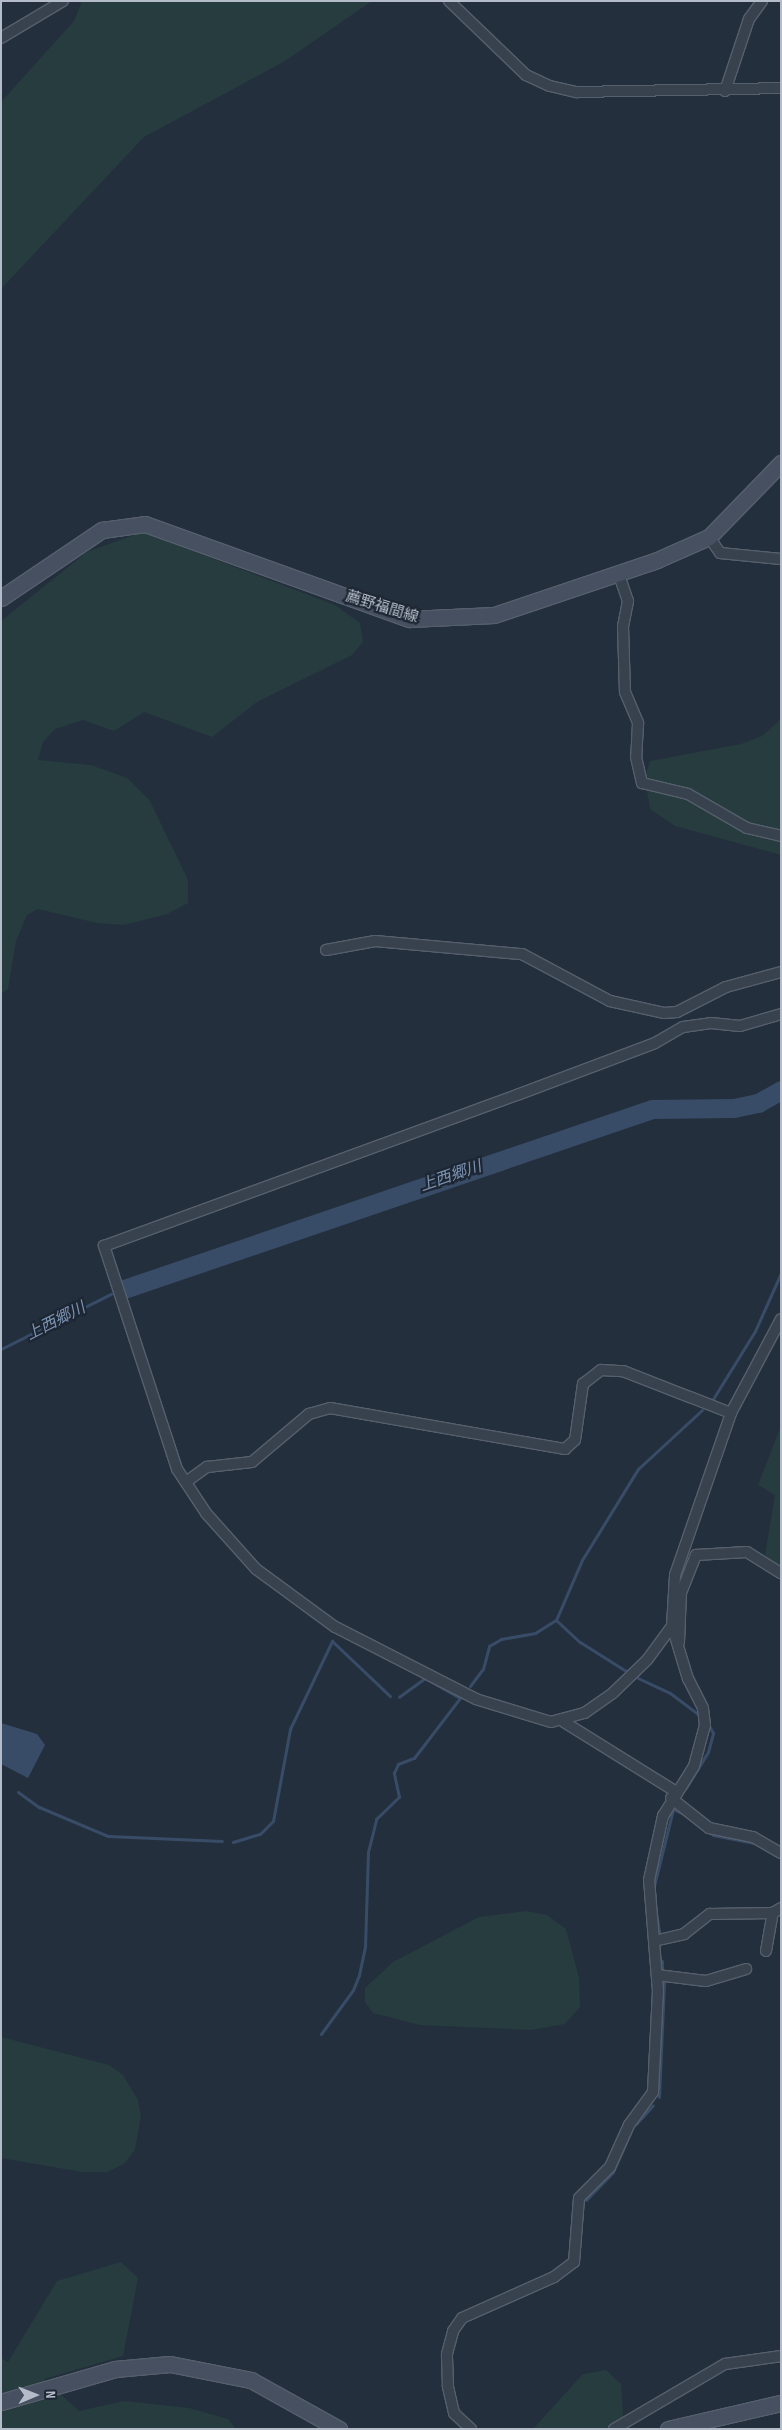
<!DOCTYPE html>
<meta charset="utf-8">
<style>
body{margin:0}
#map{position:relative;width:782px;height:2430px;overflow:hidden;background:#242f3e;font-family:"Sofia Sans Condensed","Noto Sans JP",sans-serif}
div>[style]{position:absolute}
.green>*{inset:0;background:#263c3f}
.water>*{inset:0;background:#394c67}
.stream>*{height:3px;margin:-1.5px;padding:0 1.5px;transform-origin:1.5px;border-radius:1.5px;background:#394c67}
.river>*{height:19px;margin:-9.5px;padding:0 9.5px;transform-origin:9.5px;border-radius:9.5px;background:#394c67}
.roads{filter:drop-shadow(1px 0 #565f6c) drop-shadow(-1px 0 #565f6c) drop-shadow(0 1px #565f6c) drop-shadow(0 -1px #565f6c)}
.minor>*{height:10px;margin:-5px;padding:0 5px;transform-origin:5px;border-radius:5px;background:#38414e}
.secondary>*{height:15px;margin:-7.5px;padding:0 7.5px;transform-origin:7.5px;border-radius:7.5px;background:#465061}
span{translate:-50% -50%;white-space:nowrap;text-align:center;line-height:1.15;-webkit-text-stroke:4.5px #1d2633;paint-order:stroke}
.street-label{font-size:15px;color:#b4bcc9}
.water-label{font-size:16px;color:#7c92b1;font-style:italic}
.frame{position:absolute;inset:0;border:2px solid #b4bcc9;pointer-events:none}
.north{position:absolute;left:10px;top:2370px;width:50px;height:50px;-webkit-text-stroke:4px #1d2633;paint-order:stroke;rotate:89deg;font-size:14px;font-weight:700;line-height:20px;text-align:center;color:#b4bcc9}
.north::after{content:'';display:block;margin:auto;width:18px;height:22px;background:#b4bcc9;clip-path:polygon(50% 0,100% 100%,50% 72%,0 100%)}
</style>
<div id="map">
<div class="green">
<div style="clip-path:polygon(82px 1px,372px 1px,285px 61px,144px 137px,1px 289px,1px 102px,74px 21px)"></div>
<div style="clip-path:polygon(143px 532px,335px 605px,360px 623px,363px 642px,352px 655px,257px 702px,212px 737px,144px 712px,114px 731px,83px 720px,55px 729px,43px 742px,38px 760px,91px 765px,127px 778px,150px 801px,188px 880px,188px 903px,167px 914px,124px 925px,97px 923px,38px 909px,27px 915px,16px 941px,8px 989px,1px 994px,1px 621px,87px 552px)"></div>
<div style="clip-path:polygon(781px 719px,781px 855px,675px 826px,650px 809px,645px 778px,650px 761px,741px 744px,762px 736px)"></div>
<div style="clip-path:polygon(781px 1426px,781px 1568px,765px 1555px,775px 1495px,758px 1485px)"></div>
<div style="clip-path:polygon(526px 1911px,547px 1915px,566px 1929px,579px 1978px,580px 2007px,565px 2024px,531px 2030px,420px 2025px,373px 2013px,365px 2002px,365px 1988px,393px 1962px,479px 1917px)"></div>
<div style="clip-path:polygon(1px 2037px,109px 2065px,123px 2075px,138px 2100px,141px 2116px,135px 2150px,124px 2164px,107px 2172px,82px 2172px,1px 2158px)"></div>
<div style="clip-path:polygon(121px 2262px,138px 2278px,123px 2356px,44px 2379px,79px 2411px,124px 2401px,189px 2408px,228px 2419px,236px 2429px,1px 2429px,1px 2358px,8px 2362px,57px 2281px)"></div>
<div style="clip-path:polygon(606px 2370px,621px 2384px,624px 2429px,533px 2429px,583px 2374px)"></div>
</div>
<div class="water">
<div style="clip-path:polygon(1px 1723px,37px 1734px,45px 1745px,28px 1778px,1px 1764px)"></div>
</div>
<div class="stream">
<div style="left:1px;top:1349px;width:123px;rotate:-26.6deg"></div>
<div style="left:713px;top:1399px;width:80px;rotate:-58.3deg"></div>
<div style="left:755px;top:1331px;width:64px;rotate:-65.9deg"></div>
<div style="left:556px;top:1620px;width:33px;rotate:43deg"></div>
<div style="left:580px;top:1642px;width:58px;rotate:32.3deg"></div>
<div style="left:638px;top:1678px;width:35px;rotate:25deg"></div>
<div style="left:670px;top:1693px;width:38px;rotate:37deg"></div>
<div style="left:470px;top:1686px;width:21px;rotate:-53deg"></div>
<div style="left:483px;top:1669px;width:24px;rotate:-75deg"></div>
<div style="left:489px;top:1646px;width:14px;rotate:-30deg"></div>
<div style="left:501px;top:1639px;width:35px;rotate:-10deg"></div>
<div style="left:535px;top:1633px;width:25px;rotate:-32deg"></div>
<div style="left:556px;top:1620px;width:65px;rotate:-66.6deg"></div>
<div style="left:582px;top:1560px;width:107px;rotate:-58.4deg"></div>
<div style="left:638px;top:1469px;width:87px;rotate:-42.7deg"></div>
<div style="left:686px;top:1788px;width:42px;rotate:-58.6deg"></div>
<div style="left:708px;top:1752px;width:20px;rotate:-75deg"></div>
<div style="left:713px;top:1733px;width:13px;rotate:-119deg"></div>
<div style="left:18px;top:1792px;width:26px;rotate:36deg"></div>
<div style="left:39px;top:1807px;width:75px;rotate:22.8deg"></div>
<div style="left:108px;top:1836px;width:114px;rotate:2.5deg"></div>
<div style="left:694px;top:1822px;width:23px;rotate:34deg"></div>
<div style="left:713px;top:1835px;width:42px;rotate:11deg"></div>
<div style="left:233px;top:1842px;width:28px;rotate:-17deg"></div>
<div style="left:260px;top:1834px;width:18px;rotate:-45deg"></div>
<div style="left:273px;top:1821px;width:94px;rotate:-79.5deg"></div>
<div style="left:290px;top:1729px;width:98px;rotate:-64.5deg"></div>
<div style="left:332px;top:1641px;width:80px;rotate:43.5deg"></div>
<div style="left:654px;top:1886px;width:79px;rotate:-76.1deg"></div>
<div style="left:673px;top:1809px;width:14px;rotate:25deg"></div>
<div style="left:656px;top:1912px;width:25px;rotate:81deg"></div>
<div style="left:662px;top:1961px;width:9px;rotate:90deg"></div>
<div style="left:321px;top:2034px;width:54px;rotate:-54deg"></div>
<div style="left:353px;top:1990px;width:16px;rotate:-68deg"></div>
<div style="left:359px;top:1975px;width:29px;rotate:-78deg"></div>
<div style="left:365px;top:1947px;width:95px;rotate:-88.2deg"></div>
<div style="left:368px;top:1852px;width:34px;rotate:-76deg"></div>
<div style="left:376px;top:1819px;width:32px;rotate:-44deg"></div>
<div style="left:399px;top:1797px;width:25px;rotate:-102deg"></div>
<div style="left:394px;top:1773px;width:10px;rotate:-66deg"></div>
<div style="left:398px;top:1764px;width:17px;rotate:-21deg"></div>
<div style="left:414px;top:1758px;width:76px;rotate:-52.5deg"></div>
<div style="left:460px;top:1698px;width:40px;rotate:-150.3deg"></div>
<div style="left:425px;top:1678px;width:32px;rotate:144deg"></div>
<div style="left:659px;top:2097px;width:116px;rotate:-87.5deg"></div>
<div style="left:636px;top:2124px;width:25px;rotate:-48deg"></div>
<div style="left:586px;top:2200px;width:39px;rotate:-46deg"></div>
<div style="left:613px;top:2172px;width:47px;rotate:-66.2deg"></div>
</div>
<div class="river">
<div style="left:124px;top:1289px;width:558px;rotate:-18.82deg"></div>
<div style="left:652px;top:1109px;width:82px;rotate:-0.7deg"></div>
<div style="left:734px;top:1108px;width:25px;rotate:-12deg"></div>
<div style="left:758px;top:1103px;width:26px;rotate:-29deg"></div>
</div>
<div class="roads">
<div class="minor">
<div style="left:449px;top:1px;width:107px;rotate:43.9deg"></div>
<div style="left:526px;top:75px;width:26px;rotate:25deg"></div>
<div style="left:550px;top:86px;width:28px;rotate:13deg"></div>
<div style="left:577px;top:92px;width:204px;rotate:-1.1deg"></div>
<div style="left:1px;top:38px;width:72px;rotate:-30.8deg"></div>
<div style="left:725px;top:91px;width:76px;rotate:-71.6deg"></div>
<div style="left:749px;top:19px;width:22px;rotate:-54deg"></div>
<div style="left:709px;top:537px;width:19px;rotate:55deg"></div>
<div style="left:720px;top:553px;width:61px;rotate:5.6deg"></div>
<div style="left:618px;top:572px;width:31px;rotate:71deg"></div>
<div style="left:628px;top:601px;width:25px;rotate:101deg"></div>
<div style="left:623px;top:626px;width:66px;rotate:88.3deg"></div>
<div style="left:625px;top:692px;width:34px;rotate:67deg"></div>
<div style="left:638px;top:723px;width:34px;rotate:93deg"></div>
<div style="left:636px;top:757px;width:27px;rotate:77deg"></div>
<div style="left:642px;top:783px;width:47px;rotate:13.4deg"></div>
<div style="left:688px;top:794px;width:68px;rotate:30deg"></div>
<div style="left:747px;top:828px;width:35px;rotate:13deg"></div>
<div style="left:326px;top:950px;width:50px;rotate:-10.4deg"></div>
<div style="left:375px;top:941px;width:148px;rotate:5.1deg"></div>
<div style="left:522px;top:954px;width:100px;rotate:28.1deg"></div>
<div style="left:610px;top:1001px;width:55px;rotate:12.5deg"></div>
<div style="left:664px;top:1013px;width:13px;rotate:-4deg"></div>
<div style="left:677px;top:1012px;width:55px;rotate:-27deg"></div>
<div style="left:726px;top:987px;width:57px;rotate:-15.3deg"></div>
<div style="left:186px;top:1482px;width:26px;rotate:-36deg"></div>
<div style="left:207px;top:1467px;width:45px;rotate:-6.3deg"></div>
<div style="left:252px;top:1462px;width:75px;rotate:-40.1deg"></div>
<div style="left:309px;top:1414px;width:22px;rotate:-16deg"></div>
<div style="left:330px;top:1408px;width:239px;rotate:9.9deg"></div>
<div style="left:565px;top:1449px;width:13px;rotate:-42deg"></div>
<div style="left:575px;top:1440px;width:57px;rotate:-81.9deg"></div>
<div style="left:583px;top:1384px;width:23px;rotate:-38deg"></div>
<div style="left:601px;top:1370px;width:22px;rotate:3deg"></div>
<div style="left:623px;top:1371px;width:116px;rotate:21.3deg"></div>
<div style="left:672px;top:1626px;width:42px;rotate:126.3deg"></div>
<div style="left:647px;top:1660px;width:47px;rotate:135.9deg"></div>
<div style="left:613px;top:1693px;width:35px;rotate:145deg"></div>
<div style="left:584px;top:1713px;width:34px;rotate:165deg"></div>
<div style="left:551px;top:1722px;width:78px;rotate:-163deg"></div>
<div style="left:476px;top:1699px;width:158px;rotate:-152.9deg"></div>
<div style="left:335px;top:1627px;width:98px;rotate:-143.7deg"></div>
<div style="left:256px;top:1569px;width:75px;rotate:-131.8deg"></div>
<div style="left:206px;top:1513px;width:53px;rotate:-123.4deg"></div>
<div style="left:177px;top:1469px;width:235px;rotate:-108.1deg"></div>
<div style="left:104px;top:1246px;width:440px;rotate:-20.1deg"></div>
<div style="left:517px;top:1095px;width:147px;rotate:-20.6deg"></div>
<div style="left:655px;top:1043px;width:32px;rotate:-30deg"></div>
<div style="left:683px;top:1027px;width:28px;rotate:-8deg"></div>
<div style="left:711px;top:1023px;width:29px;rotate:6deg"></div>
<div style="left:740px;top:1026px;width:43px;rotate:-16.3deg"></div>
<div style="left:679px;top:1642px;width:49px;rotate:-87.7deg"></div>
<div style="left:681px;top:1593px;width:41px;rotate:-68.5deg"></div>
<div style="left:696px;top:1555px;width:51px;rotate:-3.4deg"></div>
<div style="left:747px;top:1552px;width:40px;rotate:32deg"></div>
<div style="left:564px;top:1722px;width:131px;rotate:31.9deg"></div>
<div style="left:671px;top:1798px;width:48px;rotate:38.3deg"></div>
<div style="left:709px;top:1828px;width:45px;rotate:11.6deg"></div>
<div style="left:753px;top:1837px;width:32px;rotate:30deg"></div>
<div style="left:654px;top:1941px;width:31px;rotate:-13deg"></div>
<div style="left:684px;top:1934px;width:33px;rotate:-38deg"></div>
<div style="left:710px;top:1914px;width:63px;rotate:-0.9deg"></div>
<div style="left:773px;top:1913px;width:9px;rotate:-32deg"></div>
<div style="left:766px;top:1951px;width:39px;rotate:-80deg"></div>
<div style="left:657px;top:1975px;width:49px;rotate:7deg"></div>
<div style="left:706px;top:1981px;width:42px;rotate:-16.7deg"></div>
<div style="left:471px;top:2429px;width:23px;rotate:-137deg"></div>
<div style="left:454px;top:2413px;width:28px;rotate:-103deg"></div>
<div style="left:448px;top:2386px;width:32px;rotate:-92deg"></div>
<div style="left:447px;top:2354px;width:24px;rotate:-75deg"></div>
<div style="left:453px;top:2331px;width:16px;rotate:-55deg"></div>
<div style="left:462px;top:2318px;width:101px;rotate:-24deg"></div>
<div style="left:554px;top:2277px;width:25px;rotate:-37deg"></div>
<div style="left:574px;top:2262px;width:64px;rotate:-85.5deg"></div>
<div style="left:579px;top:2198px;width:44px;rotate:-45deg"></div>
<div style="left:610px;top:2167px;width:46px;rotate:-65.7deg"></div>
<div style="left:629px;top:2125px;width:41px;rotate:-54deg"></div>
<div style="left:653px;top:2092px;width:101px;rotate:-87.2deg"></div>
<div style="left:658px;top:1991px;width:111px;rotate:-94.6deg"></div>
<div style="left:649px;top:1880px;width:66px;rotate:-77.7deg"></div>
<div style="left:663px;top:1816px;width:59px;rotate:-58.2deg"></div>
<div style="left:694px;top:1766px;width:42px;rotate:-75deg"></div>
<div style="left:705px;top:1725px;width:17px;rotate:-97deg"></div>
<div style="left:703px;top:1708px;width:33px;rotate:-117deg"></div>
<div style="left:688px;top:1679px;width:55px;rotate:-106.8deg"></div>
<div style="left:672px;top:1626px;width:51px;rotate:-86.6deg"></div>
<div style="left:675px;top:1575px;width:171px;rotate:-70.9deg"></div>
<div style="left:731px;top:1413px;width:106px;rotate:-62deg"></div>
<div style="left:614px;top:2429px;width:129px;rotate:-30.4deg"></div>
<div style="left:725px;top:2364px;width:57px;rotate:-8.1deg"></div>
</div>
<div class="secondary">
<div style="left:1px;top:598px;width:122px;rotate:-34deg"></div>
<div style="left:102px;top:530px;width:43px;rotate:-7.9deg"></div>
<div style="left:145px;top:524px;width:281px;rotate:19.8deg"></div>
<div style="left:409px;top:619px;width:85px;rotate:-2.7deg"></div>
<div style="left:494px;top:615px;width:172px;rotate:-18.6deg"></div>
<div style="left:657px;top:560px;width:57px;rotate:-23.9deg"></div>
<div style="left:709px;top:537px;width:103px;rotate:-45.8deg"></div>
<div style="left:1px;top:2402px;width:119px;rotate:-16.1deg"></div>
<div style="left:115px;top:2369px;width:55px;rotate:-5.2deg"></div>
<div style="left:170px;top:2364px;width:83px;rotate:11.2deg"></div>
<div style="left:251px;top:2380px;width:101px;rotate:29.1deg"></div>
<div style="left:668px;top:2429px;width:116px;rotate:-13deg"></div>
</div>
</div>
<div class="street-label">
<span style="left:382px;top:607px;rotate:17deg">薦野福間線</span>
</div>
<div class="water-label">
<span style="left:451px;top:1177px;rotate:-19deg">上西郷川</span>
<span style="left:56px;top:1322px;rotate:-27deg">上西郷川</span>
</div>
<div class="frame"></div>
<div class="north">N</div>
</div>
